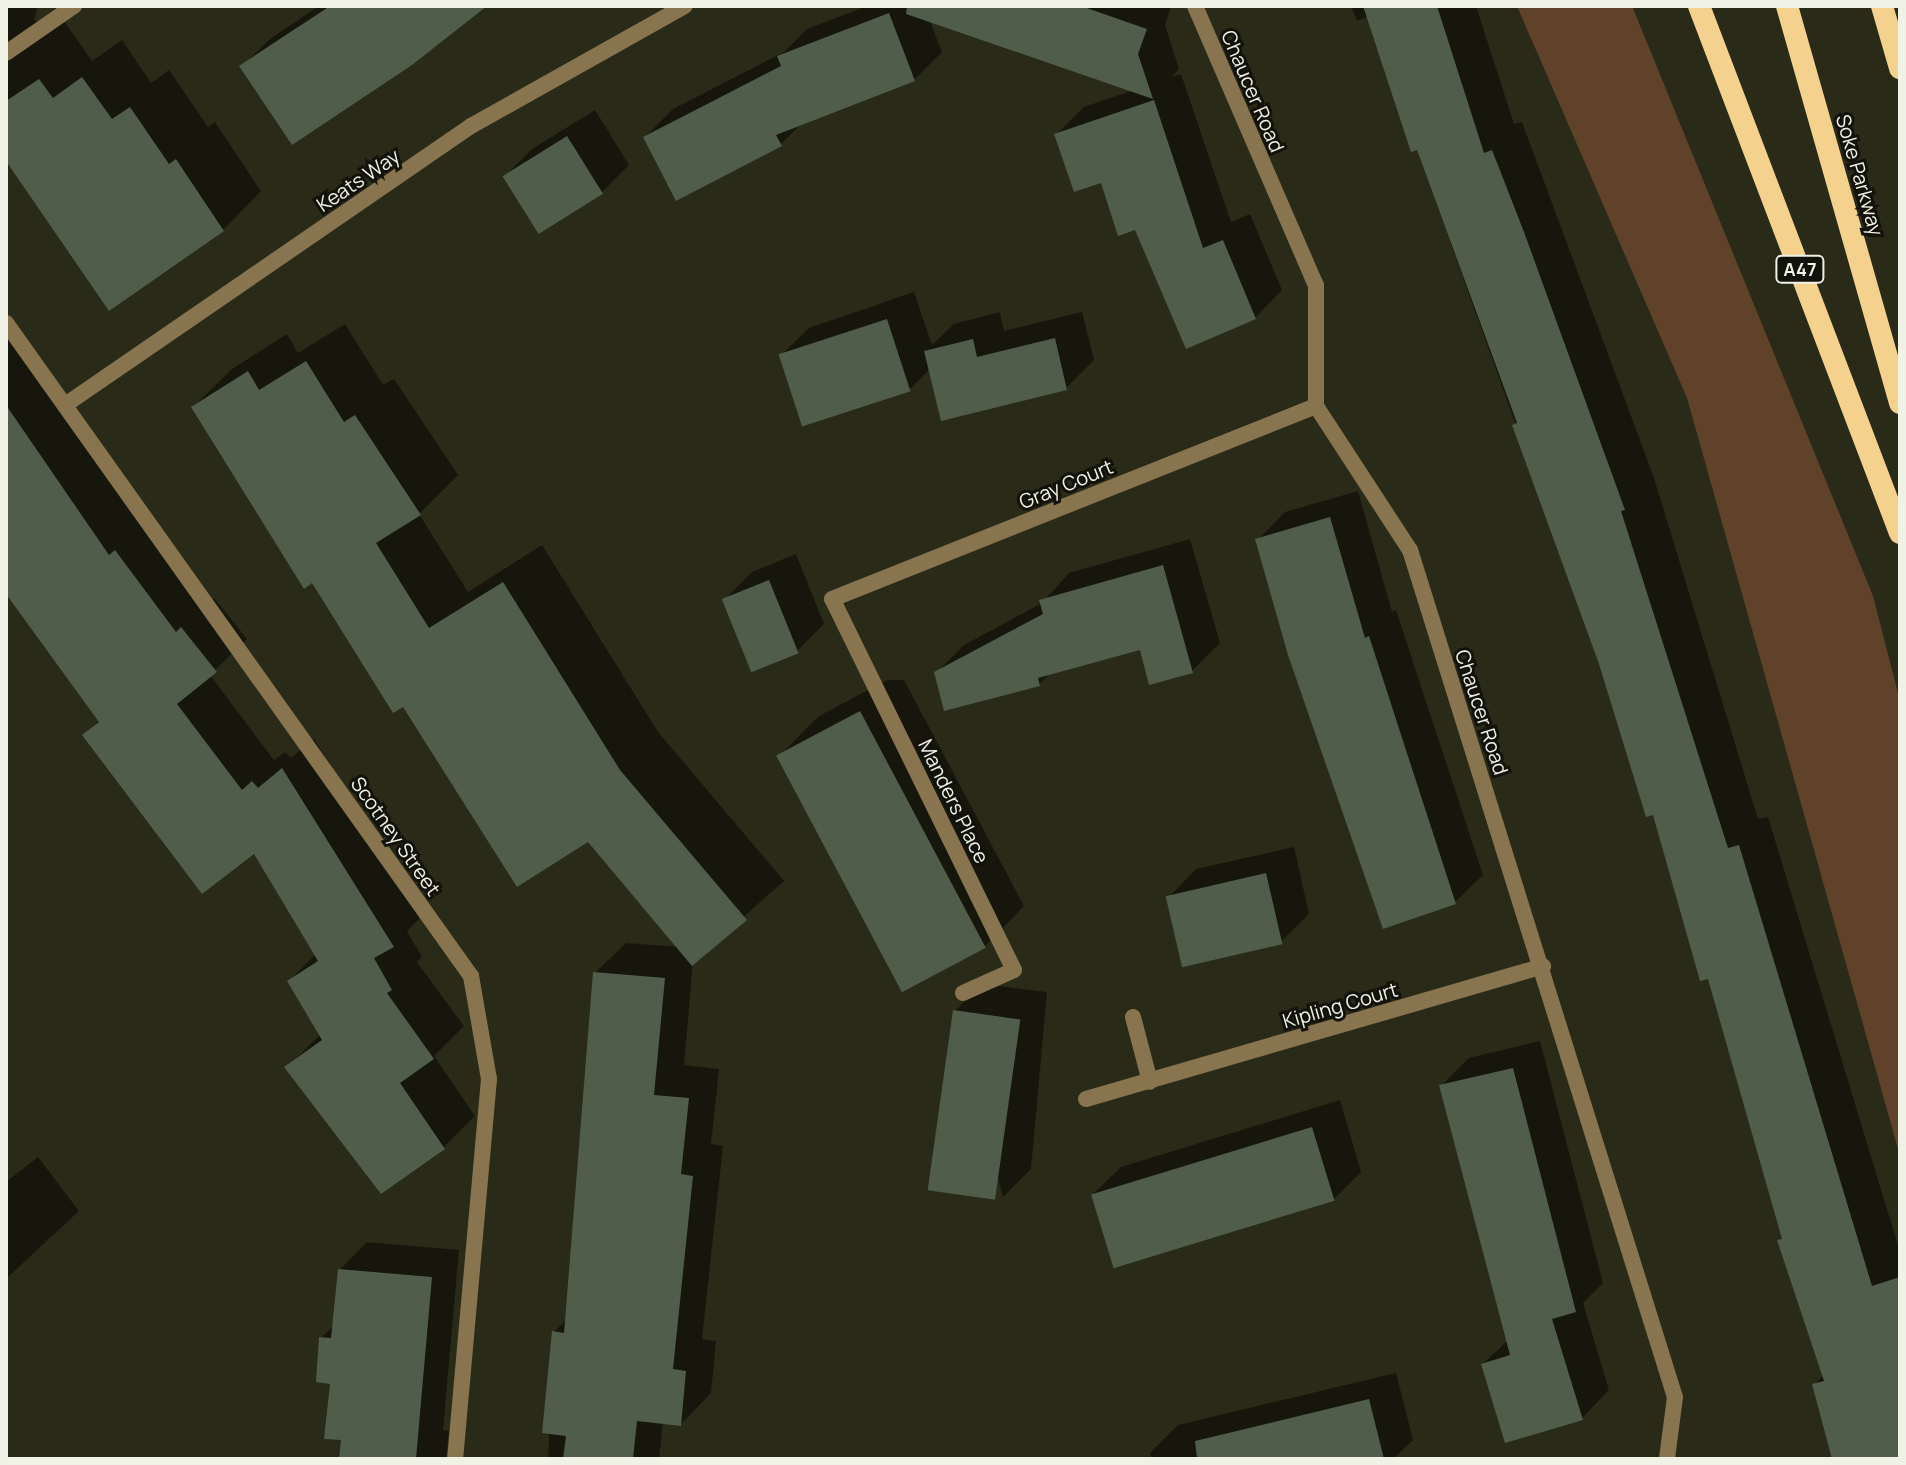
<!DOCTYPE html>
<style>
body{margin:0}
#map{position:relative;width:1906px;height:1465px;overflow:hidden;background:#2a2a18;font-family:Manrope,sans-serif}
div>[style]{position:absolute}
.green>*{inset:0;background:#60422a}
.shadow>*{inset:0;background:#0007}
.building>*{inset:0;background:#505d4b;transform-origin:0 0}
.service>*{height:16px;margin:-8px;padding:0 8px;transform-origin:8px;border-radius:8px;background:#887550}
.minor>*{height:16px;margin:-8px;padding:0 8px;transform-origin:8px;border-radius:8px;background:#887550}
.trunk>*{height:22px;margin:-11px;padding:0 11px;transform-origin:11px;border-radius:11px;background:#f4d28e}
span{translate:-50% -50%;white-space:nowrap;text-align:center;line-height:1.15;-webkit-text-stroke:6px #12120a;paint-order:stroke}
.shield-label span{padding:2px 6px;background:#12120a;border:2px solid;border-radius:6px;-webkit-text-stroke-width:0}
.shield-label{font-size:18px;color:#f1f2e6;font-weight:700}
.street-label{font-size:20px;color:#f1f2e6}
.frame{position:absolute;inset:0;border:8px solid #f1f2e6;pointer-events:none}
</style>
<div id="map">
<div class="green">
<div style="clip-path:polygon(1517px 6px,1632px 6px,1873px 596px,1900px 701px,1900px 1156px,1687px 398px)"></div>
</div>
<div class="shadow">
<div style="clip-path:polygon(6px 6px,38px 6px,34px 20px,47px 26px,62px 18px,92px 61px,122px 40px,151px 83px,169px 70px,208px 127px,215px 122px,261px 191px,223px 230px,6px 157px)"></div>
<div style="clip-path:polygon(319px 6px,483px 6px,242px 66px,270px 39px)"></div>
<div style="clip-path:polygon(867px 6px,924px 6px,942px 52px,914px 80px,803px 122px,781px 144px,645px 137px,673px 109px,784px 52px,807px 29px)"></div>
<div style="clip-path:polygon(955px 6px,1171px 6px,1165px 25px,1179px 69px,1171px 77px,1181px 74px,1231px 222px,1250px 214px,1282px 290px,1255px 318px,1136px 227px,1103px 181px,1057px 134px,1084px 107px,1134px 90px)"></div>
<div style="clip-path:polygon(1351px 6px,1476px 6px,1514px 124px,1522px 122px,1654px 478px,1758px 819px,1768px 817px,1900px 1252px,1900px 1459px,1836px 1459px,1815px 1384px,1824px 1375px,1779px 1241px,1783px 1237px,1709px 976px,1655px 812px,1369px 16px,1357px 21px)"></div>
<div style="clip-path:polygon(595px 110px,629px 165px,601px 193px,505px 176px,532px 149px)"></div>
<div style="clip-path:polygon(914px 292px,932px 345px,954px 324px,1000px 312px,1004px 331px,1082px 312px,1094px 360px,1066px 388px,930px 369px,910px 389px,781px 355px,809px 328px)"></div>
<div style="clip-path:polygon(6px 313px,208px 602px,214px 598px,247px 639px,210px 675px,274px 760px,285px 752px,291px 758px,314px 739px,424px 914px,407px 931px,422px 957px,417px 962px,464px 1026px,434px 1056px,475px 1116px,444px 1147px,287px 1067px,321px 1034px,289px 981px,316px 954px,254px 851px,84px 735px,100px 720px,10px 596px,6px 599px)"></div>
<div style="clip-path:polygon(345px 324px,383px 385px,394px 379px,458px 475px,419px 514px,468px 592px,542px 545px,658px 732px,784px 881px,693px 962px,684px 1065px,719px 1069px,711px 1144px,723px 1146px,702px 1339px,716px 1341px,711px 1393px,681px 1424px,663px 1422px,659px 1459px,548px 1459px,554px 1332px,567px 1319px,595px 973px,626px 943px,679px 947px,589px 839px,313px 581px,193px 407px,232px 369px,287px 334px,298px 353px)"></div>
<div style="clip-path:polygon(1358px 491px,1392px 612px,1396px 610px,1483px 875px,1455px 902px,1258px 540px,1285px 512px)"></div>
<div style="clip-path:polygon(1190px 539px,1220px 643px,1192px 671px,1141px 647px,1052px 672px,1039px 684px,936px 673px,964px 645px,1042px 603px,1069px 573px)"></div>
<div style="clip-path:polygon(796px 554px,824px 624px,797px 651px,725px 599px,752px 572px)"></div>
<div style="clip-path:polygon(887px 680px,904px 680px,1024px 906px,985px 946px,779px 756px,819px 716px)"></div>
<div style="clip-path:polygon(1294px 847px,1309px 914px,1281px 942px,1169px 897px,1196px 869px)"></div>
<div style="clip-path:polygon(982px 984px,1047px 992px,1031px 1169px,1003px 1197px,955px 1011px)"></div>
<div style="clip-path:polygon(1540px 1041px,1603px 1283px,1583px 1303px,1609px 1390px,1582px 1418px,1483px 1364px,1508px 1340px,1441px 1086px,1469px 1058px)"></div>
<div style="clip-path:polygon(1340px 1100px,1361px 1172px,1334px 1199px,1093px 1194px,1121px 1167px)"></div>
<div style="clip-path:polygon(38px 1157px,79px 1211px,6px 1279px,6px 1182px)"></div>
<div style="clip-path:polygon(367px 1242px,459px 1250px,443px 1430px,449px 1431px,446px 1459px,341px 1459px,343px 1439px,321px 1338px,335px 1324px,339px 1270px)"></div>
<div style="clip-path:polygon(1396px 1373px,1413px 1440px,1393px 1459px,1152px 1459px,1150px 1453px,1178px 1425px)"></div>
</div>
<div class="building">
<div style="clip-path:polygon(330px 6px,487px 6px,412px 65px,292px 145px,239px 66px)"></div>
<div style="clip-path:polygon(907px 6px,1081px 6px,1147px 29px,1138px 54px,1153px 99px,906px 14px)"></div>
<div style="clip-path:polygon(1363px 6px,1437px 6px,1484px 153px,1492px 150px,1524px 232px,1625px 510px,1621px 511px,1728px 848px,1739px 845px,1872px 1286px,1900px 1277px,1900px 1459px,1832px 1459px,1812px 1384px,1824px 1381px,1777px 1240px,1782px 1239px,1708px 979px,1700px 981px,1653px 815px,1646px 817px,1599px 664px,1512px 425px,1517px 423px,1417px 150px,1411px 152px)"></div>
<div style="clip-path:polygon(889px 13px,915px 81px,776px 135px,782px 146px,676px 201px,643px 137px,781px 66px,777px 56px)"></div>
<div style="clip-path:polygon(82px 77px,112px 119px,130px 107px,169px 164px,176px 159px,224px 231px,109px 311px,6px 161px,6px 101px,39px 79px,53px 98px)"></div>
<div style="clip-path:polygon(1154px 100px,1203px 248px,1223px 240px,1256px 319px,1186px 349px,1135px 230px,1118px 236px,1101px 183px,1074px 192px,1054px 134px)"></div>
<div style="left:567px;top:136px;width:68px;height:76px;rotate:58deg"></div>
<div style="left:887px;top:319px;width:76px;height:114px;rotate:72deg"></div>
<div style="clip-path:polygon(1055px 338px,1067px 390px,941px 421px,924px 351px,973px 339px,977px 357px)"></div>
<div style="clip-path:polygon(306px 361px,344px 422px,355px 415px,421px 515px,376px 543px,429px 628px,503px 582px,620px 770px,747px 920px,692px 966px,588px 842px,517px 887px,403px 707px,393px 713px,312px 583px,304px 589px,191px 407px,248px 371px,259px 390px)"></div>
<div style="clip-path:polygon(6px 405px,109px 555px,115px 550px,176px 632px,181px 627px,217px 672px,177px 704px,242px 790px,252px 781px,258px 788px,282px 768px,394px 947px,374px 958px,392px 990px,387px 993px,434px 1059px,400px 1083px,445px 1149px,381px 1194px,284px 1067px,322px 1040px,287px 981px,318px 961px,254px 854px,202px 894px,82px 735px,99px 722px,6px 594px)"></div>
<div style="clip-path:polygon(1330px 517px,1365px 638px,1369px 636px,1456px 904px,1383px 929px,1288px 655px,1255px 539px)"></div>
<div style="clip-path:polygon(1163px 565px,1193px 673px,1149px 685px,1140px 650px,1038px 678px,1040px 686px,944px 711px,934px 672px,1043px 614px,1039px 600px)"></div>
<div style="left:769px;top:580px;width:79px;height:51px;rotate:68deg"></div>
<div style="left:860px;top:711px;width:268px;height:95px;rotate:62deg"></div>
<div style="left:1266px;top:873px;width:73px;height:103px;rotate:77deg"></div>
<div style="clip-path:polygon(593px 972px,665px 978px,654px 1095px,689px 1098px,681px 1174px,693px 1176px,673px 1369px,686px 1371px,681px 1426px,637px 1421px,633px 1459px,563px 1459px,566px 1436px,542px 1433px,552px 1331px,564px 1333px)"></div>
<div style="left:953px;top:1010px;width:68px;height:182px;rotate:8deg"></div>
<div style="clip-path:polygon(1513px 1068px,1576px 1312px,1552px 1319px,1583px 1420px,1505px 1443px,1481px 1364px,1510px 1355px,1439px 1085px)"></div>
<div style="left:1312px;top:1127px;width:77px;height:231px;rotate:73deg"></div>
<div style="clip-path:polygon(338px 1269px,432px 1277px,416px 1459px,339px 1459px,341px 1440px,324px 1439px,330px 1384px,316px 1382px,319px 1337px,331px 1338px)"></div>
<div style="clip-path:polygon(1369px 1399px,1384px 1459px,1197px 1459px,1195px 1441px)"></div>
</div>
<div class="service">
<div style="left:6px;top:53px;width:83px;rotate:-34.7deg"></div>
</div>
<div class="minor">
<div style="left:1195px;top:6px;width:304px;rotate:66.6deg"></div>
<div style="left:1316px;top:285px;width:121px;rotate:90deg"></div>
<div style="left:1316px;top:406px;width:172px;rotate:56.9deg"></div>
<div style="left:1410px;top:550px;width:887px;rotate:72.63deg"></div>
<div style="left:1675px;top:1397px;width:63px;rotate:97.4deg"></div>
<div style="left:6px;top:323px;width:802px;rotate:54.55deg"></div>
<div style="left:471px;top:976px;width:105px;rotate:80.1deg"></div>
<div style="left:489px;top:1079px;width:382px;rotate:95.1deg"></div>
<div style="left:65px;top:405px;width:493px;rotate:-34.5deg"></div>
<div style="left:471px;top:126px;width:245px;rotate:-29.3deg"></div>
<div style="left:963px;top:993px;width:56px;rotate:-24.3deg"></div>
<div style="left:1014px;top:970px;width:413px;rotate:-116.1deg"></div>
<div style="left:832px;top:599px;width:521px;rotate:-21.74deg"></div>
<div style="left:1133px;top:1017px;width:67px;rotate:75.3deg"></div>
<div style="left:1086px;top:1099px;width:476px;rotate:-16.2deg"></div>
</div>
<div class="trunk">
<div style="left:1699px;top:6px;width:564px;rotate:69.12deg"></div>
<div style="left:1787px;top:6px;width:413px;rotate:74.1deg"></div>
<div style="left:1882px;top:6px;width:65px;rotate:73.8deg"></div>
</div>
<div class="shield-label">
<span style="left:1800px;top:269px">A47</span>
</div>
<div class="street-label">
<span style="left:1253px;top:91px;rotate:67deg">Chaucer Road</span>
<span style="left:1860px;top:175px;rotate:74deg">Soke Parkway</span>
<span style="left:358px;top:180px;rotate:-34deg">Keats Way</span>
<span style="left:1066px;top:484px;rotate:-22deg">Gray Court</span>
<span style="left:1482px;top:712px;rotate:72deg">Chaucer Road</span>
<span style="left:954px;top:801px;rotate:64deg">Manders Place</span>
<span style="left:396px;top:836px;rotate:55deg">Scotney Street</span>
<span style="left:1340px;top:1005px;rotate:-16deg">Kipling Court</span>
</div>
<div class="frame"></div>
</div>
